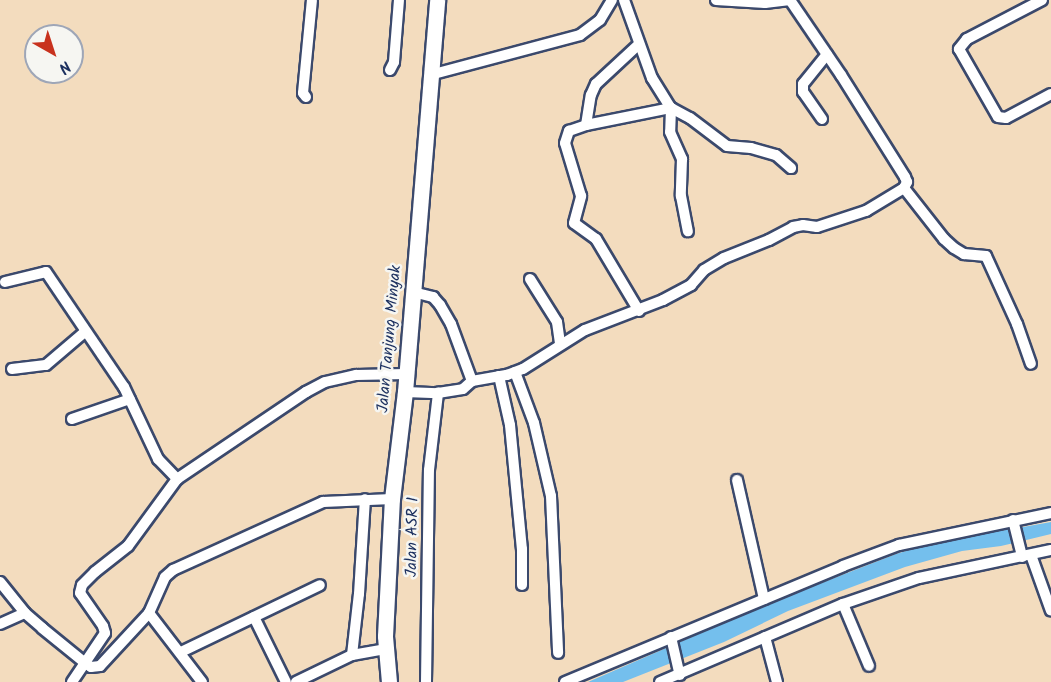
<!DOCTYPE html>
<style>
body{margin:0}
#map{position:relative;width:1051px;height:682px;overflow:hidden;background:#f3dcbe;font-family:Kalam,sans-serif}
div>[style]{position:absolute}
.water>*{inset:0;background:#74bfed}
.roads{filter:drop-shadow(2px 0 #3b496c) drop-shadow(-2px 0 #3b496c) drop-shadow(0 2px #3b496c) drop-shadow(0 -2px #3b496c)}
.minor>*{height:10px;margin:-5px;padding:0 5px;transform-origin:5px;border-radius:5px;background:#fff}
.secondary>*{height:15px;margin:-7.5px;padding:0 7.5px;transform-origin:7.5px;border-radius:7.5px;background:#fff}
span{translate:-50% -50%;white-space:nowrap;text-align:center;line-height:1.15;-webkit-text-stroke:5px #f6f6f2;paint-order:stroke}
.street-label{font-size:16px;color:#1b2f5e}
.north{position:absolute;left:24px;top:24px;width:60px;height:60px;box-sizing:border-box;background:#f6f6f2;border:2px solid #9ea6b7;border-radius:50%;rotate:141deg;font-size:16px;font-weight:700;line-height:24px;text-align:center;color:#1b2f5e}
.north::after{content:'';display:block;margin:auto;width:21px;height:27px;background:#c8321e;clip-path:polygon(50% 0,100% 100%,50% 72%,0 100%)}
</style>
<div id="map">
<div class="water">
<div style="clip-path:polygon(1051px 522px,1051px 534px,1001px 546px,962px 551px,905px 567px,788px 611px,724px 642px,623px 682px,588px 682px,770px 603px,896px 554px,932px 543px)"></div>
</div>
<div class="roads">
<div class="minor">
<div style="left:624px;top:0;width:83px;rotate:70.3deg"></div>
<div style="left:652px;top:78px;width:36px;rotate:58deg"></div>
<div style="left:671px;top:108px;width:21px;rotate:28deg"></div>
<div style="left:690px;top:118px;width:46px;rotate:37.1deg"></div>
<div style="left:727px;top:146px;width:24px;rotate:5deg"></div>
<div style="left:751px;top:148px;width:26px;rotate:16deg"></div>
<div style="left:776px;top:155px;width:20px;rotate:41deg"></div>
<div style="left:716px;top:0;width:49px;rotate:3.5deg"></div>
<div style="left:765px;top:3px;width:25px;rotate:-7deg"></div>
<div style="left:1042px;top:0;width:85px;rotate:152.5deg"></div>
<div style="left:967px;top:39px;width:13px;rotate:129deg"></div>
<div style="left:959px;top:49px;width:78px;rotate:60.2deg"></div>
<div style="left:998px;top:117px;width:8px;rotate:7deg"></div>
<div style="left:1006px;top:118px;width:51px;rotate:-28.1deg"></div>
<div style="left:390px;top:70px;width:9px;rotate:-63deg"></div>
<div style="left:394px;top:62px;width:62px;rotate:-85.4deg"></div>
<div style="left:430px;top:75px;width:155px;rotate:-14.9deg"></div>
<div style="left:580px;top:35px;width:25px;rotate:-37deg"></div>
<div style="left:600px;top:20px;width:23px;rotate:-59deg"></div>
<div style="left:306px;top:97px;width:5px;rotate:-127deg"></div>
<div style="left:303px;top:93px;width:93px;rotate:-84.5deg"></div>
<div style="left:671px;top:108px;width:24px;rotate:92deg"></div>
<div style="left:670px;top:132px;width:30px;rotate:66deg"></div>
<div style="left:682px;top:159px;width:37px;rotate:92deg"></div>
<div style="left:681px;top:196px;width:36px;rotate:79deg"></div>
<div style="left:822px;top:119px;width:33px;rotate:-125deg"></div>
<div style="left:803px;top:92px;width:8px;rotate:-90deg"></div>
<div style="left:803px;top:84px;width:38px;rotate:-51deg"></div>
<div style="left:586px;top:125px;width:30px;rotate:-81deg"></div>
<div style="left:591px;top:95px;width:12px;rotate:-66deg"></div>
<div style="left:596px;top:84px;width:59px;rotate:-42.9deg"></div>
<div style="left:904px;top:188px;width:65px;rotate:51.9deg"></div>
<div style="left:944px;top:239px;width:13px;rotate:42deg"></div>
<div style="left:954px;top:248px;width:12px;rotate:31deg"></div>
<div style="left:964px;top:254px;width:22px;rotate:5deg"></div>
<div style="left:986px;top:256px;width:75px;rotate:65.5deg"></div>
<div style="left:1017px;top:324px;width:42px;rotate:70.7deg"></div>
<div style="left:530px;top:279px;width:51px;rotate:57.9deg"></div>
<div style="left:557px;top:322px;width:21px;rotate:82deg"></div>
<div style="left:5px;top:282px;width:42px;rotate:-13.7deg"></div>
<div style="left:46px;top:272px;width:139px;rotate:55.9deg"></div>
<div style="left:124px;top:387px;width:80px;rotate:64.7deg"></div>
<div style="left:158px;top:459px;width:28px;rotate:46deg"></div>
<div style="left:413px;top:292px;width:21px;rotate:14deg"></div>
<div style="left:433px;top:297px;width:11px;rotate:49deg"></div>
<div style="left:440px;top:305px;width:22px;rotate:60deg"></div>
<div style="left:451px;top:324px;width:61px;rotate:69.8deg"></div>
<div style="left:639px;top:311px;width:84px;rotate:-120.8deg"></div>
<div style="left:596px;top:239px;width:27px;rotate:-144deg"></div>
<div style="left:574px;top:223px;width:28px;rotate:-75deg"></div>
<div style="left:581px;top:196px;width:55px;rotate:-106.8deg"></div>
<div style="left:565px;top:143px;width:13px;rotate:-72deg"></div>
<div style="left:569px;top:131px;width:18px;rotate:-19deg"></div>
<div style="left:586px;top:125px;width:87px;rotate:-11.3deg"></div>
<div style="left:12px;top:369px;width:34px;rotate:-7deg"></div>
<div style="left:46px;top:365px;width:52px;rotate:-40.4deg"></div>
<div style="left:515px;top:372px;width:54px;rotate:69.6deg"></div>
<div style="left:534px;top:423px;width:75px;rotate:76.9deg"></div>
<div style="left:551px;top:496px;width:157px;rotate:87.4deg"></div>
<div style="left:499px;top:376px;width:50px;rotate:77.3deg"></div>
<div style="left:510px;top:425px;width:125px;rotate:84.5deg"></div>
<div style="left:522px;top:549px;width:36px;rotate:90deg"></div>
<div style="left:405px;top:392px;width:33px;rotate:2deg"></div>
<div style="left:438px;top:393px;width:25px;rotate:-9deg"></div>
<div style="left:463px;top:389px;width:12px;rotate:-42deg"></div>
<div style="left:472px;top:381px;width:36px;rotate:-10deg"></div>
<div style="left:507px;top:375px;width:17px;rotate:-21deg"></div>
<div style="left:523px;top:369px;width:73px;rotate:-32.2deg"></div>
<div style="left:585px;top:330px;width:84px;rotate:-21deg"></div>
<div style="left:663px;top:300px;width:32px;rotate:-28deg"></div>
<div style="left:691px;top:285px;width:20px;rotate:-49deg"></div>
<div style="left:704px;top:270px;width:23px;rotate:-31deg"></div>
<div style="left:724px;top:258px;width:48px;rotate:-21.8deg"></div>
<div style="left:769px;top:240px;width:27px;rotate:-28deg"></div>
<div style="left:793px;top:227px;width:10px;rotate:-11deg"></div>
<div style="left:803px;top:225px;width:14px;rotate:8deg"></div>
<div style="left:817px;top:227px;width:52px;rotate:-18.1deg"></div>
<div style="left:866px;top:211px;width:44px;rotate:-31.2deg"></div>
<div style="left:904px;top:188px;width:7px;rotate:-63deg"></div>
<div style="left:907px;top:182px;width:5px;rotate:-112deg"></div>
<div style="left:905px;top:177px;width:120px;rotate:-122.1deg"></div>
<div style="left:841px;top:75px;width:91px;rotate:-124.2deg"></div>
<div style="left:72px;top:419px;width:61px;rotate:-19deg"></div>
<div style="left:737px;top:480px;width:122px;rotate:77.2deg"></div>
<div style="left:1013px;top:520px;width:38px;rotate:76deg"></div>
<div style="left:1031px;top:555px;width:59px;rotate:70.3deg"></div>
<div style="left:0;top:582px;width:40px;rotate:51deg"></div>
<div style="left:25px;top:613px;width:23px;rotate:41deg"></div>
<div style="left:42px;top:628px;width:55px;rotate:39.1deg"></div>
<div style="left:85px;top:663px;width:7px;rotate:34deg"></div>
<div style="left:91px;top:667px;width:9px;rotate:-6deg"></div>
<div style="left:100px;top:666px;width:72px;rotate:-47.2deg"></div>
<div style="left:149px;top:613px;width:39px;rotate:-66deg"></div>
<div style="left:165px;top:577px;width:11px;rotate:-41deg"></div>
<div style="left:173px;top:570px;width:165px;rotate:-24.4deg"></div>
<div style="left:323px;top:502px;width:69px;rotate:-2.5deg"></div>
<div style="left:843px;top:604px;width:67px;rotate:67.2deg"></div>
<div style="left:149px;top:613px;width:87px;rotate:52.5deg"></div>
<div style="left:254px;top:617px;width:72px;rotate:63.8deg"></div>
<div style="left:0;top:624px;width:27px;rotate:-24deg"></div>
<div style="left:671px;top:637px;width:39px;rotate:77deg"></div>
<div style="left:765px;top:637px;width:47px;rotate:75.1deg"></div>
<div style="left:181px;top:652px;width:154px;rotate:-25.7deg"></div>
<div style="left:352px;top:655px;width:61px;rotate:-83.5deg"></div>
<div style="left:359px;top:594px;width:95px;rotate:-86.4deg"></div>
<div style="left:72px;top:682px;width:59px;rotate:-56deg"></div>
<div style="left:105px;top:633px;width:7px;rotate:-106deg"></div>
<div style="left:103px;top:626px;width:40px;rotate:-124.9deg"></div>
<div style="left:80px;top:593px;width:8px;rotate:-76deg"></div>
<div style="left:82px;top:585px;width:18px;rotate:-45deg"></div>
<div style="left:95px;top:572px;width:42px;rotate:-38.2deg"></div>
<div style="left:128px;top:546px;width:83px;rotate:-53.8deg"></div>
<div style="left:177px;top:479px;width:156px;rotate:-34deg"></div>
<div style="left:306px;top:392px;width:21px;rotate:-28deg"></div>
<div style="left:325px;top:382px;width:32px;rotate:-13deg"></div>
<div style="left:356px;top:375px;width:50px;rotate:-1.1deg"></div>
<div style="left:296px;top:682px;width:62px;rotate:-25.7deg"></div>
<div style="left:352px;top:655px;width:35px;rotate:-10deg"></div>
<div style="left:426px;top:682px;width:212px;rotate:-89.2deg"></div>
<div style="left:429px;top:470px;width:78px;rotate:-83.3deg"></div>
<div style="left:565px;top:682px;width:301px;rotate:-22.6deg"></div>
<div style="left:843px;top:566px;width:60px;rotate:-20.6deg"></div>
<div style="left:899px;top:545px;width:155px;rotate:-11.9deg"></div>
<div style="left:660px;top:682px;width:199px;rotate:-23.1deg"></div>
<div style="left:843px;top:604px;width:80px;rotate:-18.9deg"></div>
<div style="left:919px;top:578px;width:135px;rotate:-12deg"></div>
</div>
<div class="secondary">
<div style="left:389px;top:682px;width:46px;rotate:-95deg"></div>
<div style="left:385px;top:636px;width:137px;rotate:-87.1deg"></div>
<div style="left:392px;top:499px;width:108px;rotate:-83.1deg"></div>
<div style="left:405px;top:392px;width:393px;rotate:-85.3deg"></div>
</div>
</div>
<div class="street-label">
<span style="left:390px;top:339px;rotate:-85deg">Jalan Tanjung Minyak</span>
<span style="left:413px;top:537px;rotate:-89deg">Jalan ASR 1</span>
</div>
<div class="north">N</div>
</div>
